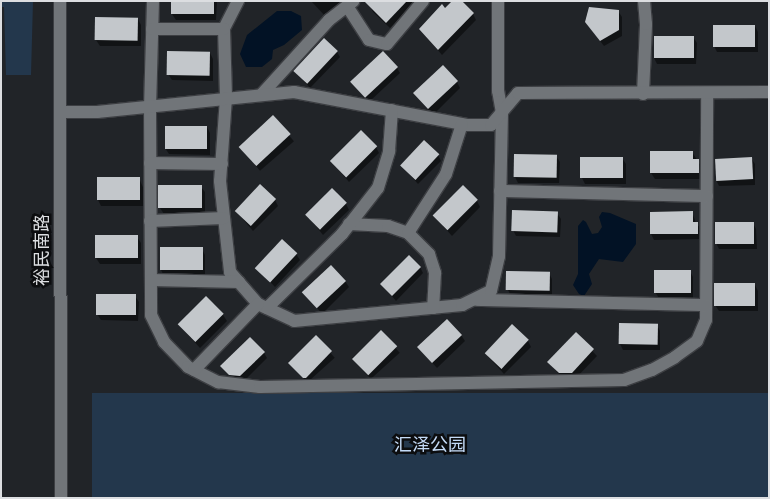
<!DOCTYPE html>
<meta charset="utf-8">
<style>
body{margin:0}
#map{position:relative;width:770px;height:499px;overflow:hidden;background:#212428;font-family:"Sofia Sans Condensed","Noto Sans SC",sans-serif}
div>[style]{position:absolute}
.green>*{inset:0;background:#23374c;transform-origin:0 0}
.water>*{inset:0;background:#021225}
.shadow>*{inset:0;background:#0007;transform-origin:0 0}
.building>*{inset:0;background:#c3c7cb;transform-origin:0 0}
.roads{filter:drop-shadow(1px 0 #3d3f43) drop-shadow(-1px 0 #3d3f43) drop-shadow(0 1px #3d3f43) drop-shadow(0 -1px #3d3f43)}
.minor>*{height:12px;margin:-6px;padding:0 6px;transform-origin:6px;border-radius:6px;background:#717579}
.tertiary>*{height:12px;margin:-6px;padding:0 6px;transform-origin:6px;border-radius:6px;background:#717579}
span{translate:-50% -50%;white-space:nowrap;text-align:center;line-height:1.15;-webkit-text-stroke:5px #0c0d0f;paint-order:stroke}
.street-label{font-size:18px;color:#dcdee1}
.park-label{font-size:18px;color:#c4dbf7}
.frame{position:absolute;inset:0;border:2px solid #dcdee1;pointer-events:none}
</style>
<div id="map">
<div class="green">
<div style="clip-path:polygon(1px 1px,33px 1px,31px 75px,6px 75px,4px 7px,1px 7px)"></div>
<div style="left:92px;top:393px;width:677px;height:105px"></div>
</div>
<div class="water">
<div style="clip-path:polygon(277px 11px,291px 11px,301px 16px,302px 30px,284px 45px,273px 50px,272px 59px,262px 67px,246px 67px,240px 54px,247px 35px)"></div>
<div style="clip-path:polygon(602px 212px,610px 213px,636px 224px,636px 244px,623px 262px,599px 259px,589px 274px,592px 284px,584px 296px,579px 294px,573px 285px,578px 274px,578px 226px,583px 220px,586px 222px,592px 234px,598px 233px,602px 227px,599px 217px)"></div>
</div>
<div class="shadow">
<div style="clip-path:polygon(172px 1px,217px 1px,216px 20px,176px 20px,172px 14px)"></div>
<div style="clip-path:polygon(311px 1px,341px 1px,326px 17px)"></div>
<div style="clip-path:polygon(374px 1px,416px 1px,390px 28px,373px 12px,370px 6px)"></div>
<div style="clip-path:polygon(445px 9px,473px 14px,476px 20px,442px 55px,420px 29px)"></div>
<div style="clip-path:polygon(618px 11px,622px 17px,622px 36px,604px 46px,590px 28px)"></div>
<div style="clip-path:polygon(138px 19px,141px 25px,141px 46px,100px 46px,96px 40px)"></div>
<div style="clip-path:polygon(755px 26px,758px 32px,758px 52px,717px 52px,714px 46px)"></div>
<div style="clip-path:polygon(693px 37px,697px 43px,696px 64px,657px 64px,654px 58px)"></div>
<div style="clip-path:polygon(337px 52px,340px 57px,310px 88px,295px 71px)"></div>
<div style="clip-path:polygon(210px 53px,213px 59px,213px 81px,172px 80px,168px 74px)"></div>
<div style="clip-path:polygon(397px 68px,400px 73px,369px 102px,352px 82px)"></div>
<div style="clip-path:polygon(457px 82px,460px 88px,433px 115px,415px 95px)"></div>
<div style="left:273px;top:117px;width:32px;height:45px;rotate:49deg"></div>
<div style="clip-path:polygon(207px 127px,210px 133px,210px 155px,169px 154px,165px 148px)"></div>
<div style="clip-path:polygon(376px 147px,379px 153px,349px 182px,331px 161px)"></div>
<div style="clip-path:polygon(692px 152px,701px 166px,701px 179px,655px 179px,651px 173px)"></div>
<div style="clip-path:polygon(438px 155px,441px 161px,418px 184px,401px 165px)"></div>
<div style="clip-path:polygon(556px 156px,560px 162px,559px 183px,518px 183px,515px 177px)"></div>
<div style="clip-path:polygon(622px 158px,626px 164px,626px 184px,585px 184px,582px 178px)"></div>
<div style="clip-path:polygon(751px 158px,755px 164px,755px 185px,719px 186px,716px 180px)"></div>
<div style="clip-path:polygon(139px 178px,145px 192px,145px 206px,101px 206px,98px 200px)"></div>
<div style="clip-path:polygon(201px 187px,205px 192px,205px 214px,164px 214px,160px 208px)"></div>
<div style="clip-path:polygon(275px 200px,278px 206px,253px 231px,235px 210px)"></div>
<div style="clip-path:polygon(477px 201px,480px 207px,452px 236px,434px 216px)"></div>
<div style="clip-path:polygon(346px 204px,349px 210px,323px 235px,307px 215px)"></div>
<div style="clip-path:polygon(692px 212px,696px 223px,701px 229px,701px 239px,654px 240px,651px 234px)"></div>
<div style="clip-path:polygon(557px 213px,561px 219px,560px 237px,516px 236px,513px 230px)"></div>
<div style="clip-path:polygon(753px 223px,756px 229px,757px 249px,719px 249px,716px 243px)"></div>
<div style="clip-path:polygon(137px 237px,141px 243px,141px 264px,100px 264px,96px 258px)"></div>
<div style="clip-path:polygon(202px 249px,205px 255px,205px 276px,164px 276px,161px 270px)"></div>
<div style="clip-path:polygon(296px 254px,300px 260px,275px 287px,257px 268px)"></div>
<div style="clip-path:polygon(420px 267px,423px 273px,396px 301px,382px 284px)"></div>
<div style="clip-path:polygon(690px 271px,693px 277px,693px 298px,659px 298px,655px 292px)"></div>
<div style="clip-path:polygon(549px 273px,552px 279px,552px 296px,511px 296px,508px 290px)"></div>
<div style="clip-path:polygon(345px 281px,349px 287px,322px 314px,305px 293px)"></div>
<div style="clip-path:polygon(755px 285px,758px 291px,758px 311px,719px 311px,715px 305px)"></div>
<div style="clip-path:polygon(135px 296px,139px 302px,138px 321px,101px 320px,97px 314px)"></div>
<div style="clip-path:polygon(223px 315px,227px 321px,200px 348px,179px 325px)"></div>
<div style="clip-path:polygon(657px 325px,660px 331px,660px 350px,623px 350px,620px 344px)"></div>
<div style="left:381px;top:332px;width:28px;height:39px;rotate:48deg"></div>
<div style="clip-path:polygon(576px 334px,597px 356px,575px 379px,563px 379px,549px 362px)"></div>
<div style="clip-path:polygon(461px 335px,465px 341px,437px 368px,419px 348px)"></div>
<div style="left:316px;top:337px;width:28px;height:37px;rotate:48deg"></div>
<div style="clip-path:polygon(528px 341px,531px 347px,504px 374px,485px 353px)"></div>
<div style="clip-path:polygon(264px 353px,267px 358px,243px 382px,234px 381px,222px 366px)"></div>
</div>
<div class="building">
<div style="left:171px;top:1px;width:43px;height:13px"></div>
<div style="clip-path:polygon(364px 1px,407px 1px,386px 23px)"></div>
<div style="clip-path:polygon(452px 1px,462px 1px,474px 13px,438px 50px,419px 29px,442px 4px,445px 8px)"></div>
<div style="clip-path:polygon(589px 7px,619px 10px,619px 30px,600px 41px,585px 22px)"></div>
<div style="left:95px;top:17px;width:43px;height:23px;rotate:1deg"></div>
<div style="left:713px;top:25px;width:42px;height:22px"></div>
<div style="left:654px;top:36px;width:40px;height:22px"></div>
<div style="left:324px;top:38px;width:19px;height:45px;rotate:43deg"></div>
<div style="left:167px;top:51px;width:43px;height:24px;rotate:1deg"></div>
<div style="left:383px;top:51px;width:22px;height:45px;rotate:47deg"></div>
<div style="left:443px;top:65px;width:22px;height:41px;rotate:47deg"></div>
<div style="left:273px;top:115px;width:26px;height:47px;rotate:47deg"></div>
<div style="left:165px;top:126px;width:42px;height:23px"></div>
<div style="left:361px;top:130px;width:23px;height:44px;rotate:45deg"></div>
<div style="left:424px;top:140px;width:21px;height:35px;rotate:43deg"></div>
<div style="clip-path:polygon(650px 151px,693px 151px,693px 159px,699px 159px,699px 173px,650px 173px)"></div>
<div style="left:514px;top:154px;width:43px;height:23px;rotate:1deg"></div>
<div style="left:580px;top:157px;width:43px;height:21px"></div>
<div style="left:752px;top:157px;width:22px;height:37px;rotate:87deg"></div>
<div style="left:97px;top:177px;width:43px;height:23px"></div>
<div style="left:260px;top:184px;width:22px;height:37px;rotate:43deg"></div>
<div style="left:158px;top:185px;width:44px;height:23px"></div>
<div style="left:463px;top:185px;width:21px;height:43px;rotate:45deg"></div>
<div style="left:332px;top:188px;width:21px;height:38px;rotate:45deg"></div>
<div style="left:512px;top:210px;width:46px;height:21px;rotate:2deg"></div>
<div style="clip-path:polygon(693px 211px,693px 222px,698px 222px,698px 234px,650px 234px,650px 212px)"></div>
<div style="left:715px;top:222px;width:39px;height:22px"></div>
<div style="left:95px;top:235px;width:43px;height:23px"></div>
<div style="left:282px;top:239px;width:21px;height:40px;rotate:43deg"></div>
<div style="left:160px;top:247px;width:43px;height:23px"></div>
<div style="left:409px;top:255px;width:17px;height:41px;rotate:45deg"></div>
<div style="left:331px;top:265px;width:22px;height:40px;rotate:47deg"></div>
<div style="left:654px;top:270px;width:37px;height:23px"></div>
<div style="left:506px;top:271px;width:44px;height:19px;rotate:1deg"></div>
<div style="left:714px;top:283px;width:41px;height:23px"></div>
<div style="left:96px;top:294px;width:40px;height:21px"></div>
<div style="left:206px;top:296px;width:25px;height:40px;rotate:45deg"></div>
<div style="left:447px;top:319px;width:22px;height:41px;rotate:47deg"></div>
<div style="left:619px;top:323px;width:39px;height:21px;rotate:1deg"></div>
<div style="left:512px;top:324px;width:23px;height:40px;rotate:43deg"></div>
<div style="left:381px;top:330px;width:23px;height:41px;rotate:45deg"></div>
<div style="clip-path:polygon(576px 332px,594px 349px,572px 373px,559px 373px,547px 362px)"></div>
<div style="clip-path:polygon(316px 335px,332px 351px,306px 378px,303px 378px,288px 363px)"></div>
<div style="clip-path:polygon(250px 337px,265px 352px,240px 376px,229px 375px,220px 366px)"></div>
</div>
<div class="roads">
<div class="minor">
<div style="left:153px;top:1px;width:105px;rotate:91.6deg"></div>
<div style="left:150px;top:106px;width:209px;rotate:89.7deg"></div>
<div style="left:151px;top:315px;width:30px;rotate:64deg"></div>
<div style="left:164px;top:342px;width:35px;rotate:46deg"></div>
<div style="left:188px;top:367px;width:34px;rotate:27deg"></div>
<div style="left:218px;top:382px;width:42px;rotate:6.8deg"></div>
<div style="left:260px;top:387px;width:364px;rotate:-1.1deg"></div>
<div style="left:624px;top:380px;width:30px;rotate:-20deg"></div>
<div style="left:652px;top:370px;width:26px;rotate:-29deg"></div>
<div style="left:675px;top:357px;width:27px;rotate:-36deg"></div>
<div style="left:697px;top:341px;width:23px;rotate:-67deg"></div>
<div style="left:706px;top:320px;width:226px;rotate:-89.7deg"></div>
<div style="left:238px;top:1px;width:31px;rotate:117deg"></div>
<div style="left:224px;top:29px;width:69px;rotate:88.3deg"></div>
<div style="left:226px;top:98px;width:83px;rotate:94.1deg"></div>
<div style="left:220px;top:181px;width:92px;rotate:83.7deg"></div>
<div style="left:230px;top:272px;width:43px;rotate:48.8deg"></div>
<div style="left:258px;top:304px;width:40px;rotate:25deg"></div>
<div style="left:294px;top:321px;width:169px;rotate:-5.4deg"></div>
<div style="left:462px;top:305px;width:32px;rotate:-26deg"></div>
<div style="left:491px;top:291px;width:36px;rotate:-77deg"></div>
<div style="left:499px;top:256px;width:143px;rotate:-88.8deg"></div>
<div style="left:502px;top:113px;width:22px;rotate:-100deg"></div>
<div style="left:498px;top:91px;width:90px;rotate:-90deg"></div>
<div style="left:347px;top:6px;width:40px;rotate:57.1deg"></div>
<div style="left:369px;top:40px;width:18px;rotate:13deg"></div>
<div style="left:387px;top:44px;width:56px;rotate:-50.1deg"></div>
<div style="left:152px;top:29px;width:72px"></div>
<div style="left:643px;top:94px;width:70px;rotate:-87.5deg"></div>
<div style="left:646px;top:24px;width:23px;rotate:-95deg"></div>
<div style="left:261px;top:95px;width:101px;rotate:-47.8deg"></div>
<div style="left:329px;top:20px;width:31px;rotate:-38deg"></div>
<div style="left:61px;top:112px;width:36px"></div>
<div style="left:97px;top:112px;width:198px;rotate:-5.8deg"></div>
<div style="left:294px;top:92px;width:176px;rotate:10.8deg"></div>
<div style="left:467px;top:125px;width:24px"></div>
<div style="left:491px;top:125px;width:42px;rotate:-49.8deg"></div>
<div style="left:518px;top:93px;width:251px;rotate:-0.2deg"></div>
<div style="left:150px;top:163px;width:72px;rotate:0.8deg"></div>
<div style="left:500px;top:191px;width:207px;rotate:1.4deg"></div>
<div style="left:150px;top:221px;width:74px;rotate:-2.3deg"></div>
<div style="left:349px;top:224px;width:39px;rotate:3deg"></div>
<div style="left:388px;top:226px;width:21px;rotate:19deg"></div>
<div style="left:408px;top:233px;width:30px;rotate:45deg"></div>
<div style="left:429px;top:254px;width:20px;rotate:72deg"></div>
<div style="left:435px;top:273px;width:35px;rotate:93deg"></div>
<div style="left:408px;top:233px;width:70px;rotate:-57.2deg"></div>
<div style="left:446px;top:174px;width:52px;rotate:-72.3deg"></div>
<div style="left:151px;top:280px;width:88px;rotate:1.3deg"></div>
<div style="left:477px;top:300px;width:229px;rotate:1.3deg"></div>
<div style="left:267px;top:308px;width:105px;rotate:-44.6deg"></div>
<div style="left:342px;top:234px;width:58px;rotate:-52deg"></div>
<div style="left:378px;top:188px;width:39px;rotate:-73deg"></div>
<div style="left:389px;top:151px;width:41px;rotate:-85.8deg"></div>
<div style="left:194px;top:370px;width:92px;rotate:-45.9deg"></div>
</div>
<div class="tertiary">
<div style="left:60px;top:1px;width:497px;rotate:89.9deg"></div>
</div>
</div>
<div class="street-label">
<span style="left:43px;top:250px;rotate:-90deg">裕民南路</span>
</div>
<div class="park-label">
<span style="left:430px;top:446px">汇泽公园</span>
</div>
<div class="frame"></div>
</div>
